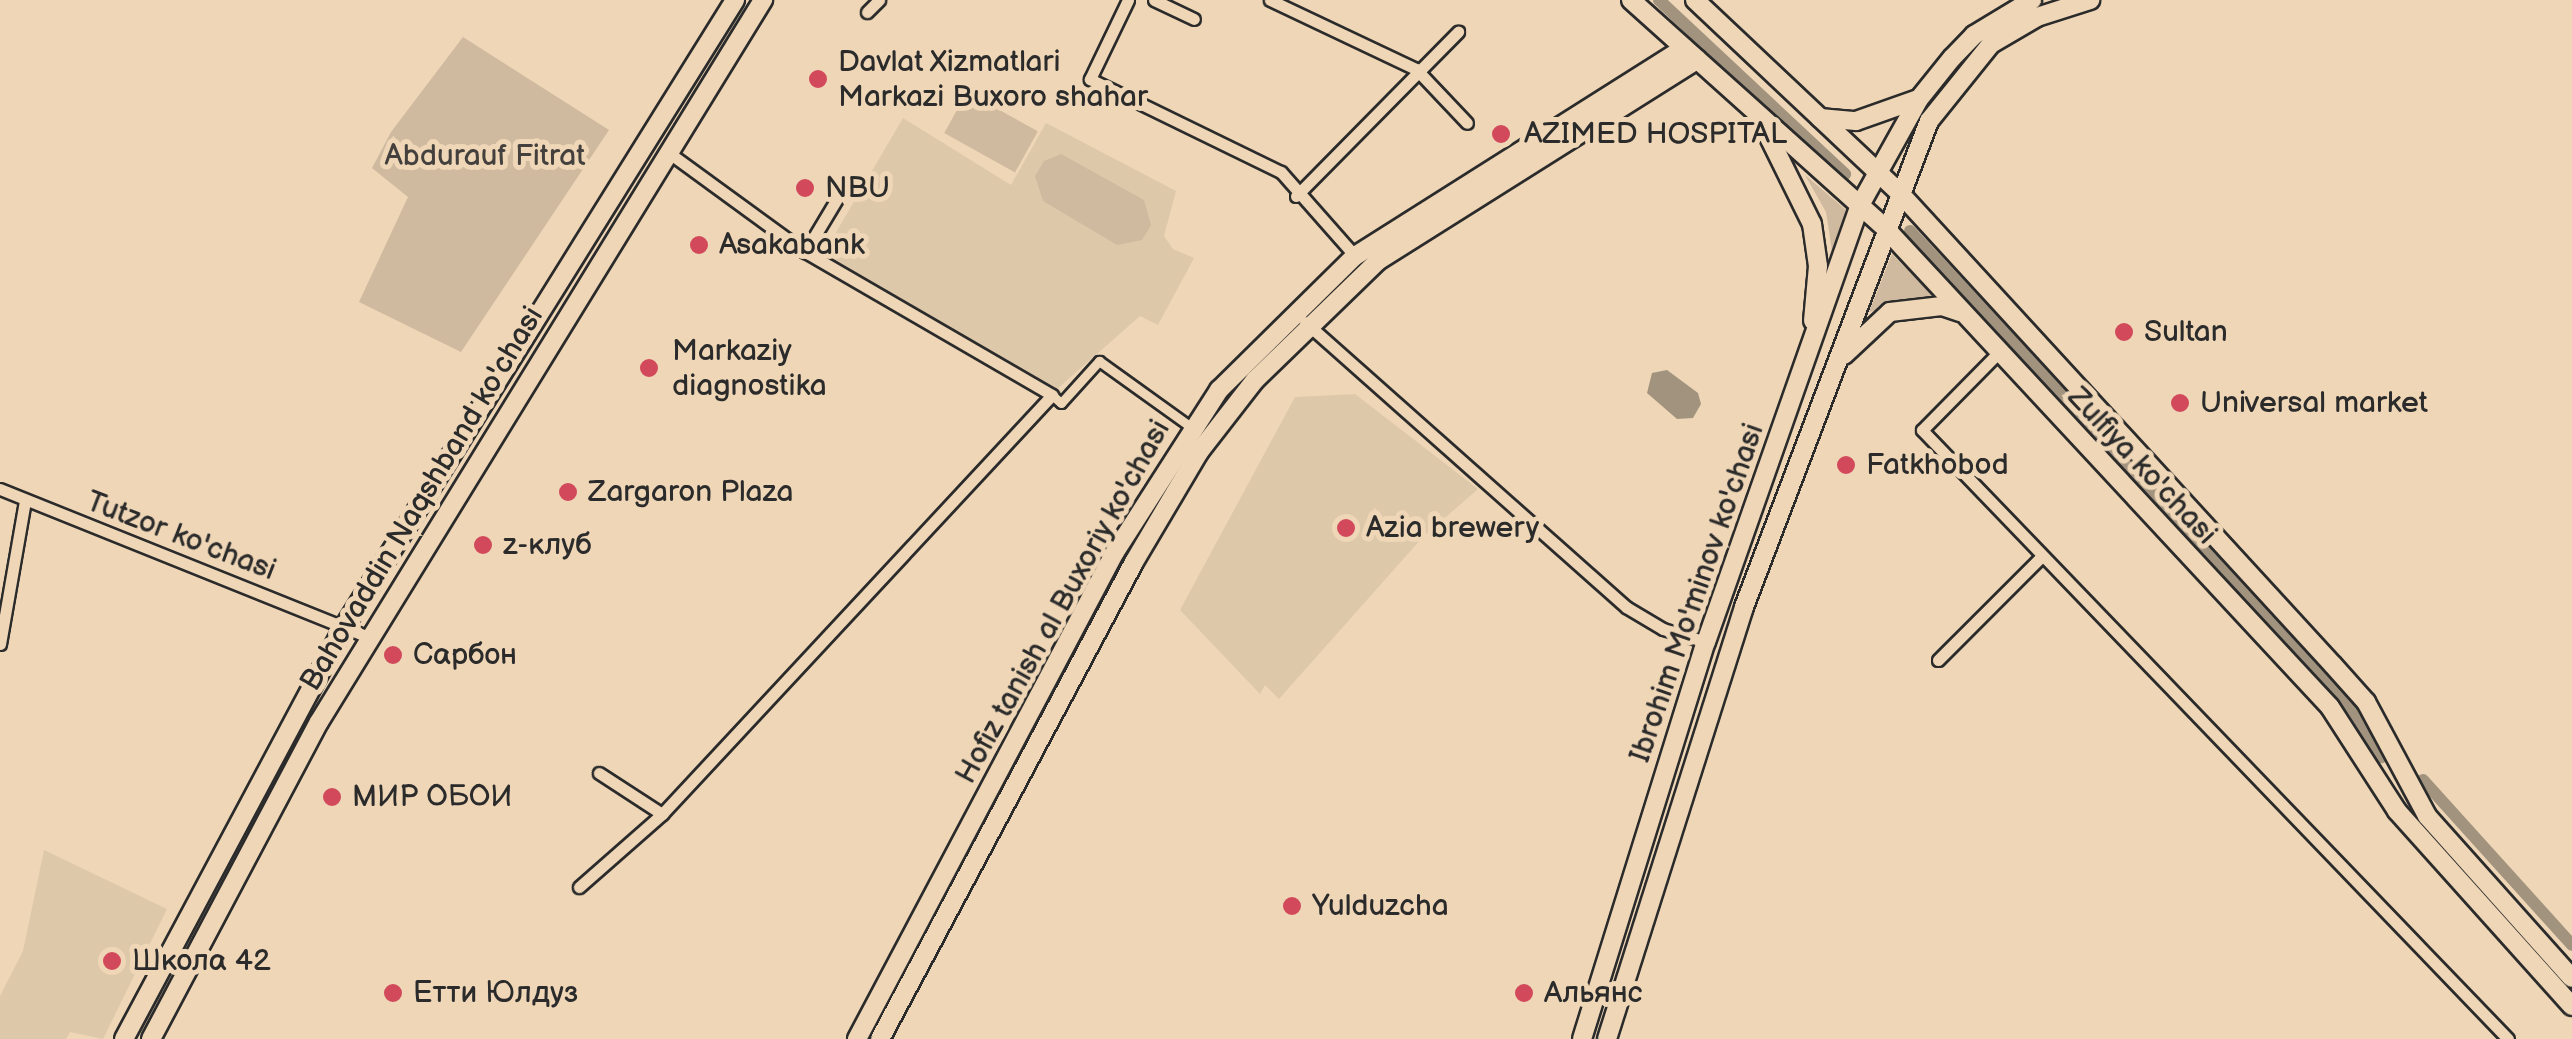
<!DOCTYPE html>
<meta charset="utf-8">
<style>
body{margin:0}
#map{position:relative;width:2572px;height:1039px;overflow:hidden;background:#eed6b6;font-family:"Balsamiq Sans",sans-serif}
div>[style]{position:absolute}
.built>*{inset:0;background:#dec8aa}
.green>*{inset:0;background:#cfbaa0;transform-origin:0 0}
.water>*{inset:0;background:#a2937f}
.canal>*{height:12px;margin:-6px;padding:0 6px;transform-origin:6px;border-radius:6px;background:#a2937f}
.roads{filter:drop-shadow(2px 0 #2b2b2b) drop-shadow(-2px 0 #2b2b2b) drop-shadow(0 2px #2b2b2b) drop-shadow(0 -2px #2b2b2b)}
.pedestrian>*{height:9px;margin:-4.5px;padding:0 4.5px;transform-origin:4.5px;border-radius:4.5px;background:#eed6b6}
.minor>*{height:11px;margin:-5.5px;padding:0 5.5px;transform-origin:5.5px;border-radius:5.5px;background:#eed6b6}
.secondary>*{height:18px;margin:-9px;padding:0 9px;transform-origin:9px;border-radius:9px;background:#eed6b6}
.dots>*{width:28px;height:28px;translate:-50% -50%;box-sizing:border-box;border:5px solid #eed6b6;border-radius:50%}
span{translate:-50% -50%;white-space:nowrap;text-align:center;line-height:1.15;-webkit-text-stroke:10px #eed6b6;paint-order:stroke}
.poi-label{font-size:30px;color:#2b2b2b}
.left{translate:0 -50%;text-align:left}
.park-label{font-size:30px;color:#44403d}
.street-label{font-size:30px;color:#2b2b2b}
</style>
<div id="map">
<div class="built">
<div style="clip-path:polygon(903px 118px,1011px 185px,1046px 123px,1176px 191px,1164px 236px,1173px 249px,1194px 258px,1158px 325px,1140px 316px,1057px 389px,821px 258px)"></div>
<div style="clip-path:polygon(1355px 394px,1478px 489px,1422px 538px,1279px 699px,1265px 685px,1260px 694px,1180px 610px,1295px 397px)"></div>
<div style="clip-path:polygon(44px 850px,167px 909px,103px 1039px,70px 1032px,66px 1039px,0 1039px,0 996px,23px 951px)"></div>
</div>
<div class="green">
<div style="clip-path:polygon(463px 37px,609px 130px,461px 352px,359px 302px,408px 197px,372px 168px,391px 132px)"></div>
<div style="left:967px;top:92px;width:81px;height:47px;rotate:29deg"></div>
<div style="clip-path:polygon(1061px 154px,1144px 200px,1151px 225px,1142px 240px,1117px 245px,1043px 201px,1035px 176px,1044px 161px)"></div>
<div style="clip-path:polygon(1805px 175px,1846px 210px,1832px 251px,1826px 212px)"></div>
<div style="clip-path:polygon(1892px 254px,1935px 298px,1869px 312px)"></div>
</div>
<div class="water">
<div style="clip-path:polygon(1667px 370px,1698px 393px,1701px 404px,1693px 418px,1677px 419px,1647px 393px,1652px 373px)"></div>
</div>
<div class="canal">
<div style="left:1659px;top:0;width:255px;rotate:43.1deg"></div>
<div style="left:1910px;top:231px;width:587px;rotate:47.14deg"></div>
<div style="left:2309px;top:661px;width:66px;rotate:48.1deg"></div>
<div style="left:2353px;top:710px;width:55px;rotate:59.2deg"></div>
<div style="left:2423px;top:780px;width:222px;rotate:47.9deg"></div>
</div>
<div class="roads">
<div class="pedestrian">
<div style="left:1052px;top:395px;width:12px;rotate:42deg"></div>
<div style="left:1061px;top:403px;width:57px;rotate:-47.9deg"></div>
<div style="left:1099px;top:361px;width:113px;rotate:35.7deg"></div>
</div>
<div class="minor">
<div style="left:1128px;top:0;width:88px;rotate:115.7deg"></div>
<div style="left:1090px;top:79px;width:212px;rotate:26deg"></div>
<div style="left:1281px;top:172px;width:112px;rotate:48.6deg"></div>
<div style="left:1154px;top:0;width:44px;rotate:25.4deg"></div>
<div style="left:1270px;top:0;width:161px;rotate:25.3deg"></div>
<div style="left:1416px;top:69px;width:74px;rotate:46.6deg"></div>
<div style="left:867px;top:12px;width:17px;rotate:-45deg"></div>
<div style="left:1296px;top:196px;width:231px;rotate:-45.4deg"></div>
<div style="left:805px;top:252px;width:64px;rotate:-59deg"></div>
<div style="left:1305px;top:322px;width:429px;rotate:41.6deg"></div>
<div style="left:1626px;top:607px;width:43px;rotate:30.7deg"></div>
<div style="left:1663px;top:629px;width:45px;rotate:16.8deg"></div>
<div style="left:1998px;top:353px;width:108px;rotate:134.6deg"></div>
<div style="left:1922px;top:430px;width:845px;rotate:46.1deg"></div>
<div style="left:0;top:489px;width:398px;rotate:21.9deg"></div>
<div style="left:0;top:644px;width:145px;rotate:-80.1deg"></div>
<div style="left:1938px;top:660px;width:143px;rotate:-45deg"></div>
<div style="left:599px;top:773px;width:75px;rotate:33.1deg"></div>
<div style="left:662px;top:814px;width:572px;rotate:-47.05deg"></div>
<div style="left:1052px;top:395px;width:285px;rotate:-149.9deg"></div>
<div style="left:805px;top:252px;width:170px;rotate:-143.9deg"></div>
<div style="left:579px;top:887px;width:111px;rotate:-41.3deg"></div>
</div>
<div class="secondary">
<div style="left:1631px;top:0;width:343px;rotate:41.9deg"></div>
<div style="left:1886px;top:229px;width:652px;rotate:47.11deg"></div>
<div style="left:2330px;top:707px;width:124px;rotate:57.2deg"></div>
<div style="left:2397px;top:811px;width:262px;rotate:48.1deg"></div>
<div style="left:1695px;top:0;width:279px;rotate:43.3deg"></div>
<div style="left:1898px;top:191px;width:643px;rotate:47.46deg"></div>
<div style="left:2333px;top:665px;width:50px;rotate:48.3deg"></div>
<div style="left:2366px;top:702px;width:129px;rotate:61.8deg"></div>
<div style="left:2427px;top:816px;width:217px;rotate:48.2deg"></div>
<div style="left:1820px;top:118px;width:36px;rotate:5deg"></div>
<div style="left:1856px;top:121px;width:66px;rotate:-19.5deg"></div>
<div style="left:1765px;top:129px;width:106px;rotate:63.7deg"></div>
<div style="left:1812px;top:224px;width:42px;rotate:81.9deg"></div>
<div style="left:1818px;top:266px;width:55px;rotate:95.2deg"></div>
<div style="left:1844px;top:355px;width:63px;rotate:-43.1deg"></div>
<div style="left:1890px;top:312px;width:52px;rotate:-6.6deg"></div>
<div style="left:1942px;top:306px;width:18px;rotate:19deg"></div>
<div style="left:124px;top:1039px;width:467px;rotate:-61.9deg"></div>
<div style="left:344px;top:627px;width:739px;rotate:-58.05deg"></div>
<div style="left:151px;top:1039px;width:359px;rotate:-62.1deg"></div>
<div style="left:319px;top:722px;width:848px;rotate:-58.41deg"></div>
<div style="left:857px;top:1039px;width:551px;rotate:-62.09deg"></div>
<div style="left:1115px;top:552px;width:193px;rotate:-57.3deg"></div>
<div style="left:1219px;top:390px;width:191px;rotate:-44.6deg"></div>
<div style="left:1355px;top:256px;width:389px;rotate:-32.3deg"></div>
<div style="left:880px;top:1039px;width:540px;rotate:-61.96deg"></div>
<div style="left:1134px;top:562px;width:128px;rotate:-59.4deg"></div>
<div style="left:1199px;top:452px;width:91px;rotate:-52.1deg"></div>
<div style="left:1255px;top:380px;width:173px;rotate:-44.1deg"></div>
<div style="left:1379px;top:260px;width:376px;rotate:-32.2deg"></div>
<div style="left:1582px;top:1039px;width:416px;rotate:-72.7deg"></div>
<div style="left:1706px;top:642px;width:463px;rotate:-70.6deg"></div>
<div style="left:1860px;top:205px;width:121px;rotate:-60.9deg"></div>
<div style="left:1919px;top:99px;width:53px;rotate:-51.2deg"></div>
<div style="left:1952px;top:58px;width:32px;rotate:-46deg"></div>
<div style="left:1974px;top:35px;width:68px;rotate:-31.1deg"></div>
<div style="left:1607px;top:1039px;width:453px;rotate:-72.4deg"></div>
<div style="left:1744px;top:607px;width:520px;rotate:-69.16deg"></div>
<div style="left:1929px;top:121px;width:99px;rotate:-51.2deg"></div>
<div style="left:1991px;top:44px;width:53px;rotate:-30.4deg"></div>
<div style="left:2037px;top:17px;width:56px;rotate:-17.8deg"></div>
</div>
</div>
<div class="dots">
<div style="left:818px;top:79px;background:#d1495b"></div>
<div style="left:1501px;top:134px;background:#d1495b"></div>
<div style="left:805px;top:188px;background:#d1495b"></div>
<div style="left:699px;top:245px;background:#d1495b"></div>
<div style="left:2124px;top:332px;background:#d1495b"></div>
<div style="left:649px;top:368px;background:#d1495b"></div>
<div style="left:2180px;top:403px;background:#d1495b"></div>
<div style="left:1846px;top:465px;background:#d1495b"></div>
<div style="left:568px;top:492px;background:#d1495b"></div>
<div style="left:1346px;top:528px;background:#d1495b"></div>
<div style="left:483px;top:545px;background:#d1495b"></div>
<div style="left:393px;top:655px;background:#d1495b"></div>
<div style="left:332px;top:797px;background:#d1495b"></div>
<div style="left:1292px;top:906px;background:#d1495b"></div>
<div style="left:112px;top:961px;background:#d1495b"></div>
<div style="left:393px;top:993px;background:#d1495b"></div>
<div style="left:1524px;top:993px;background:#d1495b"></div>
</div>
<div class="poi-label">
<span class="left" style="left:838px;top:79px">Davlat Xizmatlari<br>Markazi Buxoro shahar</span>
<span class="left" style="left:1524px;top:134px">AZIMED HOSPITAL</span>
<span class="left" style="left:825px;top:188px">NBU</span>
<span class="left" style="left:719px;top:245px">Asakabank</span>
<span class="left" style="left:2144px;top:332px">Sultan</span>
<span class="left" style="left:672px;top:368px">Markaziy<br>diagnostika</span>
<span class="left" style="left:2200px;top:403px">Universal market</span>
<span class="left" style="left:1866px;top:465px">Fatkhobod</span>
<span class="left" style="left:588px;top:492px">Zargaron Plaza</span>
<span class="left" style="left:1366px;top:528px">Azia brewery</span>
<span class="left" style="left:503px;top:545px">z-клуб</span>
<span class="left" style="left:413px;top:655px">Сарбон</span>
<span class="left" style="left:352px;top:797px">МИР ОБОИ</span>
<span class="left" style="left:1312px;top:906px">Yulduzcha</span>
<span class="left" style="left:132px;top:961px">Школа 42</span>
<span class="left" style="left:413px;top:993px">Етти Юлдуз</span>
<span class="left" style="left:1544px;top:993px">Альянс</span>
</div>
<div class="park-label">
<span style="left:485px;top:156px">Abdurauf Fitrat</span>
</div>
<div class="street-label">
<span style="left:2142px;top:466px;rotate:47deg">Zulfiya ko'chasi</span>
<span style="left:422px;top:499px;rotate:-59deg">Bahovaddin Naqshband ko'chasi</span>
<span style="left:181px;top:536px;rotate:21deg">Tutzor ko'chasi</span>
<span style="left:1697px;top:593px;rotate:-71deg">Ibrohim Mo'minov ko'chasi</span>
<span style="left:1063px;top:602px;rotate:-61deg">Hofiz tanish al Buxoriy ko'chasi</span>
</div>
</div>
